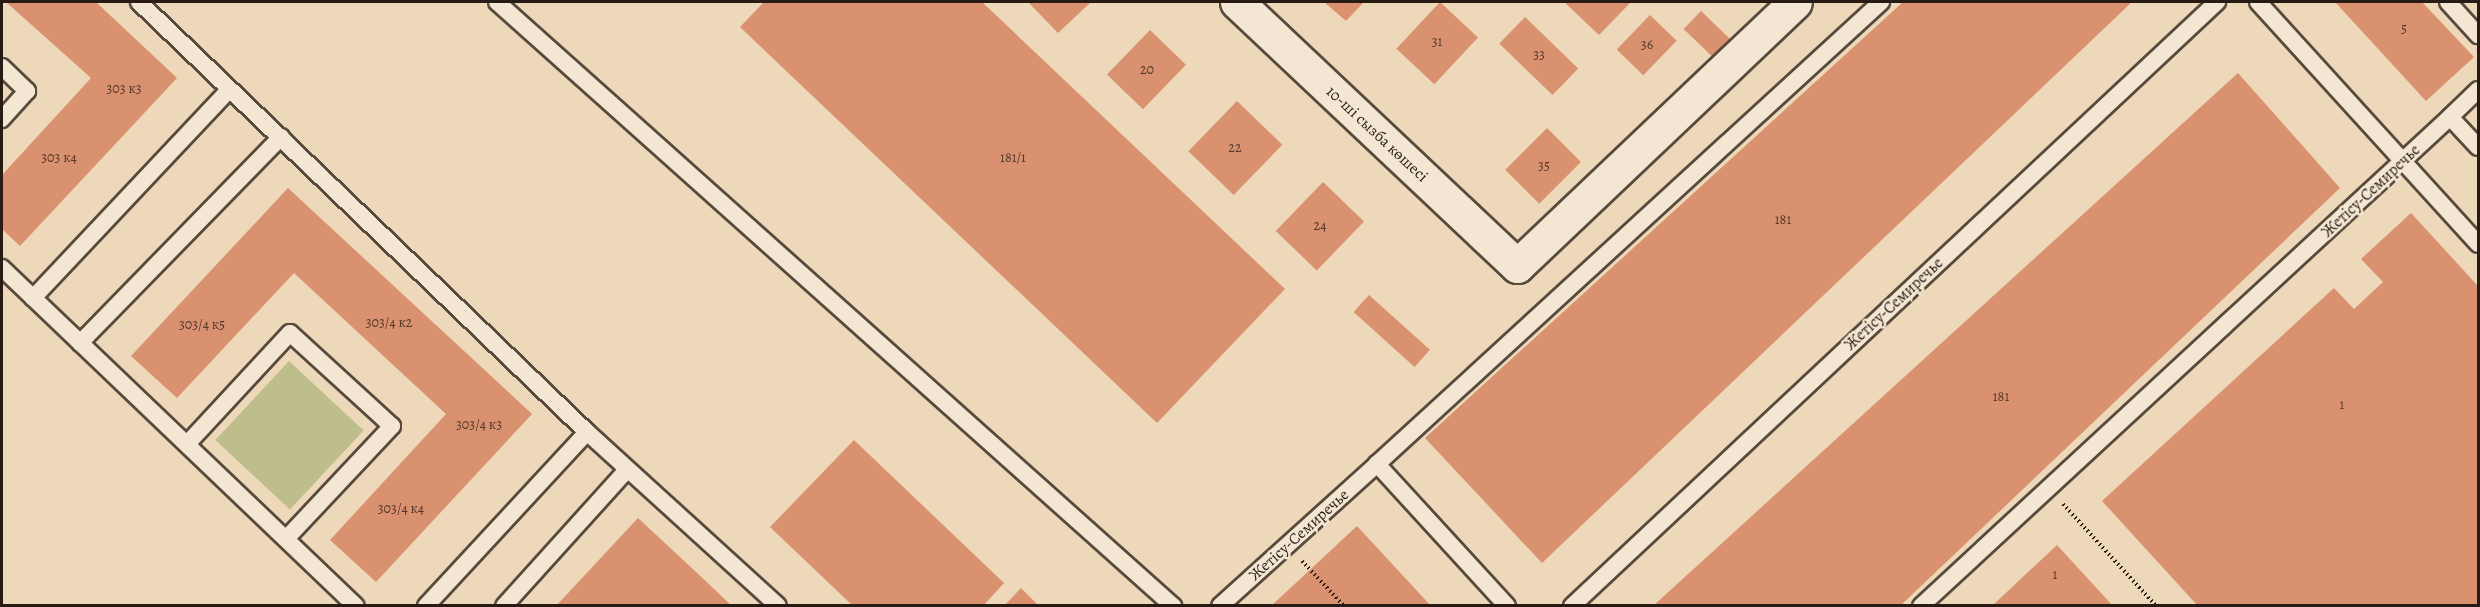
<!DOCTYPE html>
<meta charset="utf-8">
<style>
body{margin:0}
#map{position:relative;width:2480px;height:607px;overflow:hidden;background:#edd9b9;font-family:Alegreya,serif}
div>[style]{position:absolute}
.green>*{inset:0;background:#bdbe8c;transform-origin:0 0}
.building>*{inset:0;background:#d9916f;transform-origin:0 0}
.path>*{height:4px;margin-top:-2px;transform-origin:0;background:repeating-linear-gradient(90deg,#271b14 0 1.5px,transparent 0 4.5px)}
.roads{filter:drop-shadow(2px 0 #584a3d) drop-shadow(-2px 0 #584a3d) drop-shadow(0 2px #584a3d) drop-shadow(0 -2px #584a3d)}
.service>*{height:16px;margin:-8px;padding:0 8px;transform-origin:8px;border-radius:8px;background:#f3e6d2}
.minor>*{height:33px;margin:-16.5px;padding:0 16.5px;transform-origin:16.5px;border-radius:16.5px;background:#f3e6d2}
span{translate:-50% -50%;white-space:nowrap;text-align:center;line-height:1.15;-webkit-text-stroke:5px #f3e6d2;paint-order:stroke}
.number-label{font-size:14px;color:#54382b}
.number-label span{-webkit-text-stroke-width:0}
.street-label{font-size:16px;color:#271b14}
.frame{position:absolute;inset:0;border:3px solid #271b14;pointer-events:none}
</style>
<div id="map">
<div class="green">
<div style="left:289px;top:361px;width:102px;height:108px;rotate:43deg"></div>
</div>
<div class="building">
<div style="clip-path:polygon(6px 2px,96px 2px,177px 78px,20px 246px,2px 229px,2px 175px,91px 78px)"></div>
<div style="clip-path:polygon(764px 2px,982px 2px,1285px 289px,1157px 423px,740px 27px)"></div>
<div style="clip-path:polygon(1028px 2px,1091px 2px,1058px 33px)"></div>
<div style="clip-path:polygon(1324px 2px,1364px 2px,1346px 21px)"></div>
<div style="left:1440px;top:2px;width:52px;height:64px;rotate:43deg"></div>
<div style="clip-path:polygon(1564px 2px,1631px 2px,1599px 35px)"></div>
<div style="clip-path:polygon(1903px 2px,2132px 2px,1542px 563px,1425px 438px)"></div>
<div style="clip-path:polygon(2335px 2px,2422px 2px,2474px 57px,2426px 101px)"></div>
<div style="left:1701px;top:11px;width:40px;height:25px;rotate:44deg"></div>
<div style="left:1650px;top:15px;width:37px;height:48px;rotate:44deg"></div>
<div style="left:1525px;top:17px;width:74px;height:37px;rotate:44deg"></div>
<div style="left:1150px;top:30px;width:50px;height:62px;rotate:44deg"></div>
<div style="clip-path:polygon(2238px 73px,2340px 188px,1900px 606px,1653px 606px)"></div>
<div style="left:1237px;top:101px;width:63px;height:70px;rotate:44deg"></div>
<div style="left:1547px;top:128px;width:48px;height:59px;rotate:45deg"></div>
<div style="left:1323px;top:182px;width:57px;height:68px;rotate:44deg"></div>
<div style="clip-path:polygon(288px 188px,532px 414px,376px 582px,330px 540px,446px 414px,294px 273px,177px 398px,131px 356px)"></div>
<div style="clip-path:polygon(2411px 213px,2478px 286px,2478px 606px,2198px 606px,2102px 501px,2334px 288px,2354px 309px,2383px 282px,2361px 259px)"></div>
<div style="left:1369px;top:295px;width:82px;height:23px;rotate:42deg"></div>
<div style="clip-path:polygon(854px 440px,1004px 583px,983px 606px,853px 606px,770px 527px)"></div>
<div style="clip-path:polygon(638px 518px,695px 571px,732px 606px,556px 606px)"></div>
<div style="clip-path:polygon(1357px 526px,1431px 606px,1271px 606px,1299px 580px)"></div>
<div style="clip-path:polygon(2057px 545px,2113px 606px,1992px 606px)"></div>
<div style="clip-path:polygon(1021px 588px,1039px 606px,1004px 606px)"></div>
</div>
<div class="path">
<div style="left:2063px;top:504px;width:138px;rotate:47.6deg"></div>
<div style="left:1302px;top:561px;width:62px;rotate:47deg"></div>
</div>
<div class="roads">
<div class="service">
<div style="left:139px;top:2px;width:621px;rotate:43.83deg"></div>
<div style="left:587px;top:432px;width:258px;rotate:42.3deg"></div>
<div style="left:497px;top:2px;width:907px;rotate:41.78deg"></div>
<div style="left:2258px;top:2px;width:327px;rotate:47.7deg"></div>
<div style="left:2448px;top:2px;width:45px;rotate:47.7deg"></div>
<div style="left:2px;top:67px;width:35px;rotate:44deg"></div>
<div style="left:27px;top:91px;width:38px;rotate:132deg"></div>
<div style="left:2478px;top:90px;width:39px;rotate:136deg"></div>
<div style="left:2450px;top:117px;width:41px;rotate:47deg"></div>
<div style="left:2px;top:268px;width:489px;rotate:43.7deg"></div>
<div style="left:33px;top:298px;width:286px;rotate:-46.7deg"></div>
<div style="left:80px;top:343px;width:288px;rotate:-45.7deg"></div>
<div style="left:188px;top:443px;width:150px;rotate:-47.2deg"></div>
<div style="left:290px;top:333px;width:138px;rotate:42.4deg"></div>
<div style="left:392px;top:426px;width:154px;rotate:133.2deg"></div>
<div style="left:426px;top:606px;width:237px;rotate:-47.2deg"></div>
<div style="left:504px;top:606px;width:183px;rotate:-47.9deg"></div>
<div style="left:1220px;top:606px;width:212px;rotate:-42.1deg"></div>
<div style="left:1507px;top:606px;width:193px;rotate:-132.5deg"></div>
<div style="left:1377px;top:464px;width:684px;rotate:-42.51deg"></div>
<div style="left:1572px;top:606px;width:884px;rotate:-43.12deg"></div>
<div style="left:1921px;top:606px;width:720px;rotate:-42.75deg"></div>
</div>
<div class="minor">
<div style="left:1237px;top:2px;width:385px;rotate:43.3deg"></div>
<div style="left:1517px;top:266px;width:383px;rotate:-43.5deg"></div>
</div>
</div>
<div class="number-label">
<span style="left:2404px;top:29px">5</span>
<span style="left:1437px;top:42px">31</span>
<span style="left:1647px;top:45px">36</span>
<span style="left:1539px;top:55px">33</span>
<span style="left:1147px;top:70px">20</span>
<span style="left:124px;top:89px">303 к3</span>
<span style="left:1235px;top:148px">22</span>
<span style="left:59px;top:158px">303 к4</span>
<span style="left:1013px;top:158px">181/1</span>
<span style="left:1544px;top:166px">35</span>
<span style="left:1783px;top:220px">181</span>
<span style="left:1320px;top:226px">24</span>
<span style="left:389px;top:323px">303/4 к2</span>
<span style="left:202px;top:325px">303/4 к5</span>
<span style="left:2001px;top:397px">181</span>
<span style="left:2342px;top:405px">1</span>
<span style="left:479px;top:425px">303/4 к3</span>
<span style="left:401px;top:509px">303/4 к4</span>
<span style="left:2055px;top:575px">1</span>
</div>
<div class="street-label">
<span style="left:1377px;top:134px;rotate:43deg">10-ші сызба көшесі</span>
<span style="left:2371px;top:191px;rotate:-43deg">Жетісу-Семиречье</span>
<span style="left:1894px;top:304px;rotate:-43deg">Жетісу-Семиречье</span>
<span style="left:1299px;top:535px;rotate:-42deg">Жетісу-Семиречье</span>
</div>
<div class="frame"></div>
</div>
